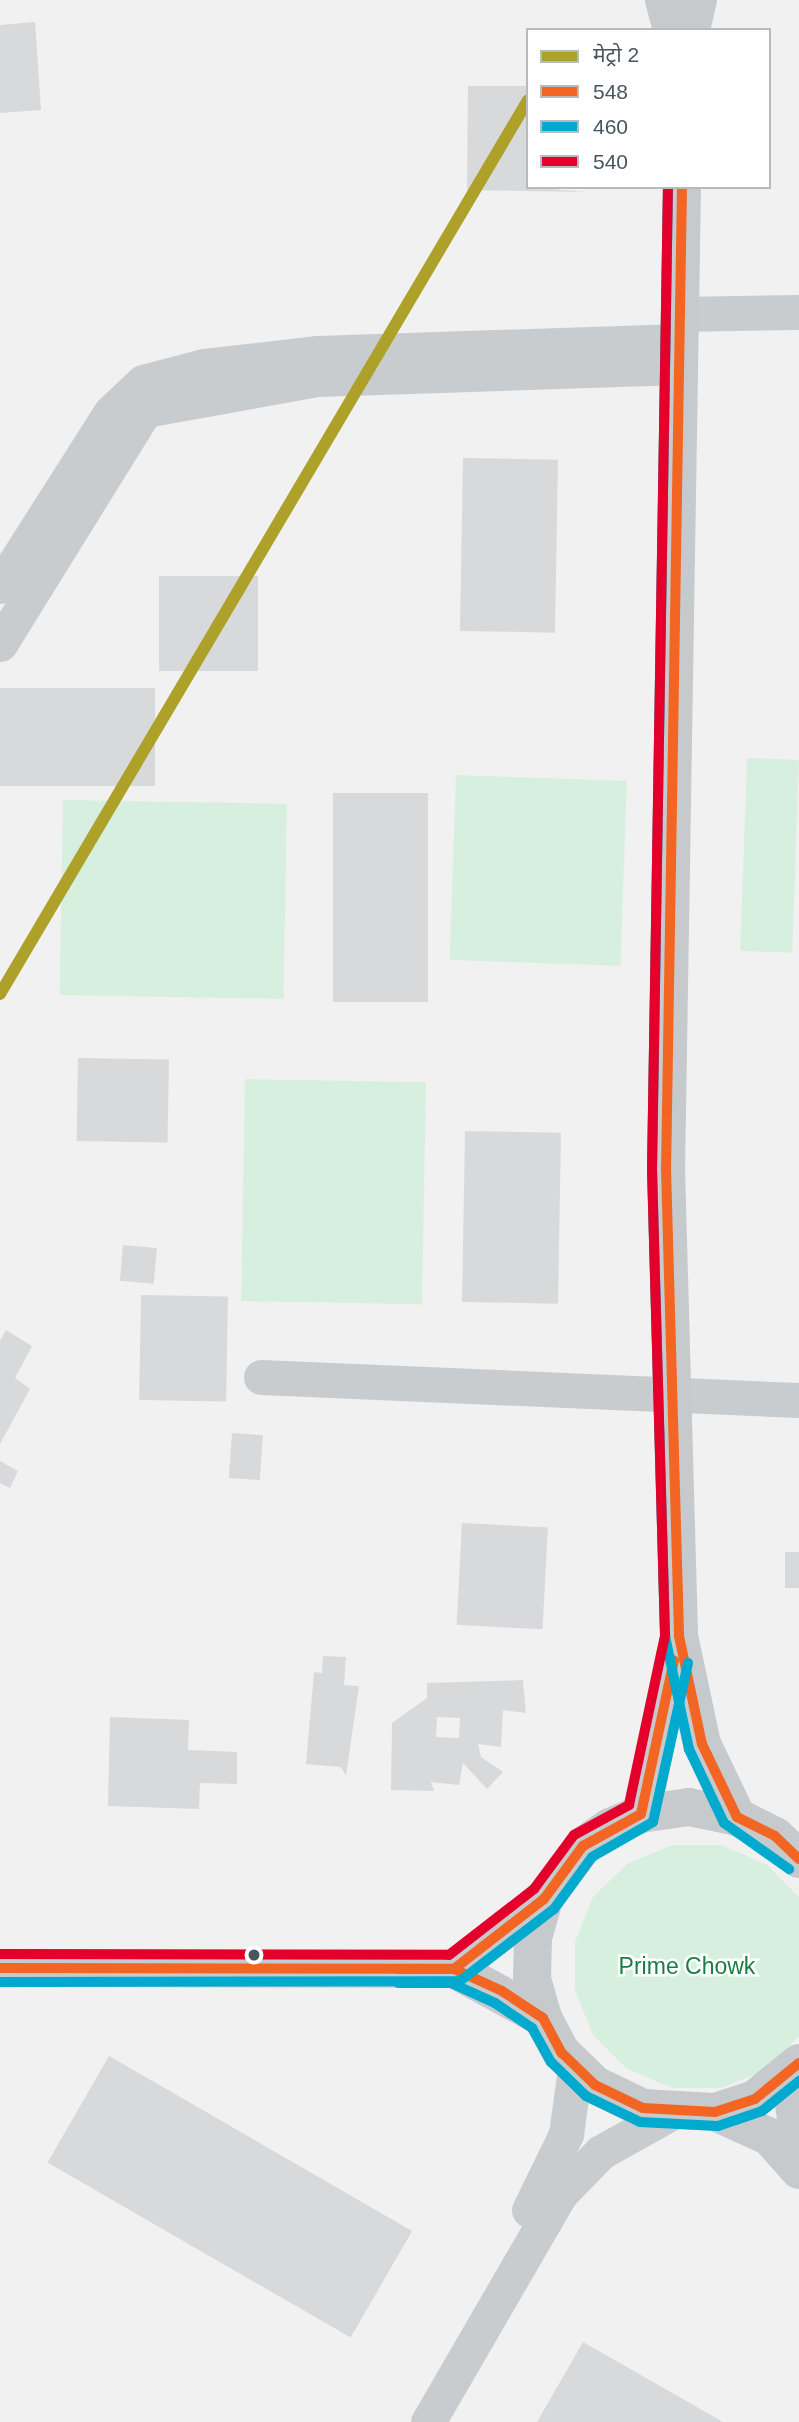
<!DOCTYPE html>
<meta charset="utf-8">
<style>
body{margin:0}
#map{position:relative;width:799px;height:2422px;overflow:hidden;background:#f2f1f1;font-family:Arial,"Noto Sans Devanagari",sans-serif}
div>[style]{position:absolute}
.green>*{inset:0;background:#d7efde;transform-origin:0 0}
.building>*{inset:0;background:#d8d9da;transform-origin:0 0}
.minor>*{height:35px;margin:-17.5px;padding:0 17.5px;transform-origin:17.5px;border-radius:17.5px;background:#c9ccce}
.major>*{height:38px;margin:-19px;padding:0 19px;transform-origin:19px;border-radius:19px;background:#c7cacc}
.bus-1>*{height:10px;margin:-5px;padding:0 5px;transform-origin:5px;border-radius:5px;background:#f26522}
.bus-2>*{height:10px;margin:-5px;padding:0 5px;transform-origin:5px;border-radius:5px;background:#00a9ce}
.bus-3>*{height:10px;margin:-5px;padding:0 5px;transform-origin:5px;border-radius:5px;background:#e4002b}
.metro-1>*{height:12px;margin:-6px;padding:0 6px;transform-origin:6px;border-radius:6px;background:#ada12a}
.dots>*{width:19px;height:19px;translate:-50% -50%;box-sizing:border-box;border:4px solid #fff;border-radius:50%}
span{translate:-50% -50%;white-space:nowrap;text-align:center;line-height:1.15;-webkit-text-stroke:5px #fff;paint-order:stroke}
.park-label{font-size:23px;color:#1a7e43}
.legend{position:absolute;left:526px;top:28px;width:245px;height:161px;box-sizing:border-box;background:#fff;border:2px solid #b6bbbe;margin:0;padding:9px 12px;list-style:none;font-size:21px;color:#49555d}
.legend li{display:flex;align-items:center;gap:14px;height:35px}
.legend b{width:35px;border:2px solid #b6bbbe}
</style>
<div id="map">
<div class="green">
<div style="left:747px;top:758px;width:52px;height:193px;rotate:2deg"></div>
<div style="left:456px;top:775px;width:171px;height:185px;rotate:2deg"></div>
<div style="left:63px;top:800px;width:224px;height:195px;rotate:1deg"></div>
<div style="left:245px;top:1079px;width:181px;height:222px;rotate:1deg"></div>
<div style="clip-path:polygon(673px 1845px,721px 1845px,766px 1864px,799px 1897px,799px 2036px,766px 2070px,721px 2088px,672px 2088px,627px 2069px,593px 2035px,575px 1990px,575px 1942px,593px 1897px,628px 1863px)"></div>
</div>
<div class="building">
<div style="clip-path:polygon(35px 22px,41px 110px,0 113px,0 25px)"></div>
<div style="clip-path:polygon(468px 86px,528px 86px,528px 187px,586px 192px,467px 190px)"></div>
<div style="left:463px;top:458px;width:95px;height:173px;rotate:1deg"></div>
<div style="left:159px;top:576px;width:99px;height:95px"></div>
<div style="left:0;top:688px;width:155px;height:98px"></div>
<div style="left:333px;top:793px;width:95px;height:209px"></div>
<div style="left:78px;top:1058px;width:91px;height:83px;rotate:1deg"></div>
<div style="left:465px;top:1131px;width:96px;height:171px;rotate:1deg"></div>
<div style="left:123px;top:1245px;width:34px;height:36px;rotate:5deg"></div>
<div style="left:141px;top:1295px;width:87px;height:105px;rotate:1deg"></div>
<div style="clip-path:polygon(6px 1330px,32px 1346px,15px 1378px,30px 1389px,0 1444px,0 1341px)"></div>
<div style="left:232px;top:1433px;width:31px;height:45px;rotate:4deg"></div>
<div style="clip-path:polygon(0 1461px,18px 1471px,10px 1488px,0 1483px)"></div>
<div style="left:462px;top:1523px;width:86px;height:102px;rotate:3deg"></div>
<div style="left:785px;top:1552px;width:14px;height:36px"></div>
<div style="clip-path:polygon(323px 1656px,346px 1657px,344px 1685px,359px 1686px,346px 1776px,341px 1767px,306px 1764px,314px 1672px,322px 1673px)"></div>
<div style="clip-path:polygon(evenodd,523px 1680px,526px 1713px,503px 1710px,501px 1747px,478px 1744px,481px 1757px,503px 1772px,487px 1789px,463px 1763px,459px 1785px,431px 1782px,434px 1791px,391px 1790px,392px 1723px,427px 1698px,427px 1683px,523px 1680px,437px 1717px,460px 1718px,459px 1738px,436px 1737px,437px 1717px)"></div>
<div style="clip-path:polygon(110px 1717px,189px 1720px,188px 1750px,237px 1752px,237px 1784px,200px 1783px,199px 1809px,108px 1806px)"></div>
<div style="left:109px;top:2056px;width:350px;height:123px;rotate:30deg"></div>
<div style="clip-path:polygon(583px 2342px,723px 2422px,537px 2422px)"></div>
</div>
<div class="minor">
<div style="left:680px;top:314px;width:119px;rotate:-1deg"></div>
<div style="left:0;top:586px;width:206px;rotate:-57.5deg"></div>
<div style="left:111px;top:412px;width:44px;rotate:-43.2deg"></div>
<div style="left:143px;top:382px;width:63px;rotate:-14.7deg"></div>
<div style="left:204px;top:366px;width:114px;rotate:-6.6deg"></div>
<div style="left:317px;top:353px;width:362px;rotate:-1.9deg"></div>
<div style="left:0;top:644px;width:275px;rotate:-58.2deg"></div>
<div style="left:145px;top:410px;width:176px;rotate:-10.2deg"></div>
<div style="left:318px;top:379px;width:361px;rotate:-1.9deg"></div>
<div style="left:261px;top:1377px;width:538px;rotate:2.45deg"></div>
<div style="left:529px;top:2210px;width:85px;rotate:-64deg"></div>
<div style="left:566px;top:2134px;width:67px;rotate:-82.2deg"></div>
<div style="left:428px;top:2422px;width:265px;rotate:-59.9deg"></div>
<div style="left:561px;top:2193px;width:57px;rotate:-45.7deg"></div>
<div style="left:601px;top:2152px;width:78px;rotate:-29.2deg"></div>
</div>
<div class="major">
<div style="left:664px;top:0;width:31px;rotate:75deg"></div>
<div style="left:691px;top:30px;width:31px;rotate:-77deg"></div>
<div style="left:682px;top:187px;width:981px;rotate:90.93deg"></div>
<div style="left:666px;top:1168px;width:468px;rotate:88.4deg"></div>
<div style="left:679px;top:1636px;width:110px;rotate:78deg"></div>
<div style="left:702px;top:1744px;width:81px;rotate:64.4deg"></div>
<div style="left:641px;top:1814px;width:167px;rotate:-77.9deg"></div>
<div style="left:799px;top:1859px;width:33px;rotate:-136deg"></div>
<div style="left:775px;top:1836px;width:42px;rotate:-153.4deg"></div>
<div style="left:737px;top:1817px;width:49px;rotate:-168.2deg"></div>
<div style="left:689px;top:1807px;width:49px;rotate:171.7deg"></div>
<div style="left:641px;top:1814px;width:34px;rotate:157deg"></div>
<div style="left:610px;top:1827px;width:33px;rotate:145deg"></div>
<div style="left:583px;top:1846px;width:66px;rotate:126.3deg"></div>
<div style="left:544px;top:1899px;width:41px;rotate:105.8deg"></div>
<div style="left:533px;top:1938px;width:41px;rotate:91.4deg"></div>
<div style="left:532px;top:1979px;width:41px;rotate:74.2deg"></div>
<div style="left:543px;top:2018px;width:40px;rotate:62deg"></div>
<div style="left:562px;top:2053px;width:46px;rotate:44.1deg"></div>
<div style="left:595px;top:2085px;width:53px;rotate:25.6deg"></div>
<div style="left:643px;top:2108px;width:72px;rotate:3.2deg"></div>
<div style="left:715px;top:2112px;width:42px;rotate:-18deg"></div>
<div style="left:755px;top:2099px;width:57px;rotate:-39.3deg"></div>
<div style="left:0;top:1968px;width:454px;rotate:0.1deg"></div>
<div style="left:454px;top:1969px;width:102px;rotate:28.8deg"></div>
<div style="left:454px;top:1969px;width:114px;rotate:-37.9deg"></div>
<div style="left:789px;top:2075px;width:62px;rotate:80.7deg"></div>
<div style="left:715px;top:2112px;width:60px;rotate:24.4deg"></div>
<div style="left:770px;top:2137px;width:44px;rotate:48.7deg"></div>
</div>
<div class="bus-1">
<div style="left:682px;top:187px;width:981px;rotate:90.93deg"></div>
<div style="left:666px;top:1168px;width:468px;rotate:88.4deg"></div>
<div style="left:679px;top:1636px;width:110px;rotate:78deg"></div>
<div style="left:702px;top:1744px;width:81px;rotate:64.4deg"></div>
<div style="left:737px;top:1817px;width:42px;rotate:26.6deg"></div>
<div style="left:775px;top:1836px;width:33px;rotate:44deg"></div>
<div style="left:0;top:1968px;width:454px;rotate:0.1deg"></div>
<div style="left:454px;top:1969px;width:114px;rotate:-37.9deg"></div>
<div style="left:544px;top:1899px;width:66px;rotate:-53.7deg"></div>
<div style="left:583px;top:1846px;width:66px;rotate:-28.9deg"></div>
<div style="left:641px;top:1814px;width:157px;rotate:-77.9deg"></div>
<div style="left:398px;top:1969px;width:56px"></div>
<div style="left:454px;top:1969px;width:53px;rotate:24.6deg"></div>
<div style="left:502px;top:1991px;width:49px;rotate:33.4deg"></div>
<div style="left:543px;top:2018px;width:40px;rotate:62deg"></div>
<div style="left:562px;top:2053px;width:46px;rotate:44.1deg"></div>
<div style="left:595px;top:2085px;width:53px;rotate:25.6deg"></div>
<div style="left:643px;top:2108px;width:72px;rotate:3.2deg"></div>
<div style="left:715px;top:2112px;width:42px;rotate:-18deg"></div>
<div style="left:755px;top:2099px;width:57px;rotate:-39.3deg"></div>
</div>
<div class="bus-2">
<div style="left:668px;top:187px;width:981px;rotate:90.93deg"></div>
<div style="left:652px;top:1168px;width:468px;rotate:88.4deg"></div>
<div style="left:665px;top:1636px;width:116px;rotate:78deg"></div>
<div style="left:689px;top:1749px;width:82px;rotate:64.7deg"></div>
<div style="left:724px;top:1823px;width:80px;rotate:35.3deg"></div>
<div style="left:0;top:1982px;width:460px;rotate:-0.1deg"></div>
<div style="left:460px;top:1981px;width:118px;rotate:-37.5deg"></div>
<div style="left:554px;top:1909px;width:64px;rotate:-53.8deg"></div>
<div style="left:592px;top:1857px;width:70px;rotate:-29.8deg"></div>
<div style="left:653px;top:1822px;width:163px;rotate:-77.6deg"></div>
<div style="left:398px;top:1983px;width:53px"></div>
<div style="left:451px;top:1983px;width:48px;rotate:24.4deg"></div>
<div style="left:495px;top:2003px;width:45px;rotate:34deg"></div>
<div style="left:532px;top:2028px;width:39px;rotate:61deg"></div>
<div style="left:551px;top:2062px;width:49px;rotate:44.2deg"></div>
<div style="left:586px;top:2096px;width:60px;rotate:25.7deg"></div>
<div style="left:640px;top:2122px;width:78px;rotate:2.9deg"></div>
<div style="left:718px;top:2126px;width:46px;rotate:-18.8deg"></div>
<div style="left:762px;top:2111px;width:48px;rotate:-39deg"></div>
</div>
<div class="bus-3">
<div style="left:0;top:1954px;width:449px;rotate:0.1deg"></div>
<div style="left:449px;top:1955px;width:108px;rotate:-37.8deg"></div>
<div style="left:534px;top:1889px;width:67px;rotate:-53.5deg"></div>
<div style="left:574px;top:1835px;width:63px;rotate:-28.6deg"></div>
<div style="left:629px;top:1805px;width:174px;rotate:-78deg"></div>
<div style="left:665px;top:1635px;width:467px;rotate:-91.6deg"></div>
<div style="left:652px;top:1168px;width:981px;rotate:-89.07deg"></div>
</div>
<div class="metro-1">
<div style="left:0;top:994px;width:1038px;rotate:-59.43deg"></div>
</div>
<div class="dots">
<div style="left:254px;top:1955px;background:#49555d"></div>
</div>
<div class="park-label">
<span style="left:687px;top:1966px">Prime Chowk</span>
</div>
<ul class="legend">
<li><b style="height:9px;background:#ada12a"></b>मेट्रो 2</li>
<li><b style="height:9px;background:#f26522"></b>548</li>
<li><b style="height:9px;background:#00a9ce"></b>460</li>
<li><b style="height:9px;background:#e4002b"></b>540</li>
</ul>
</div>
